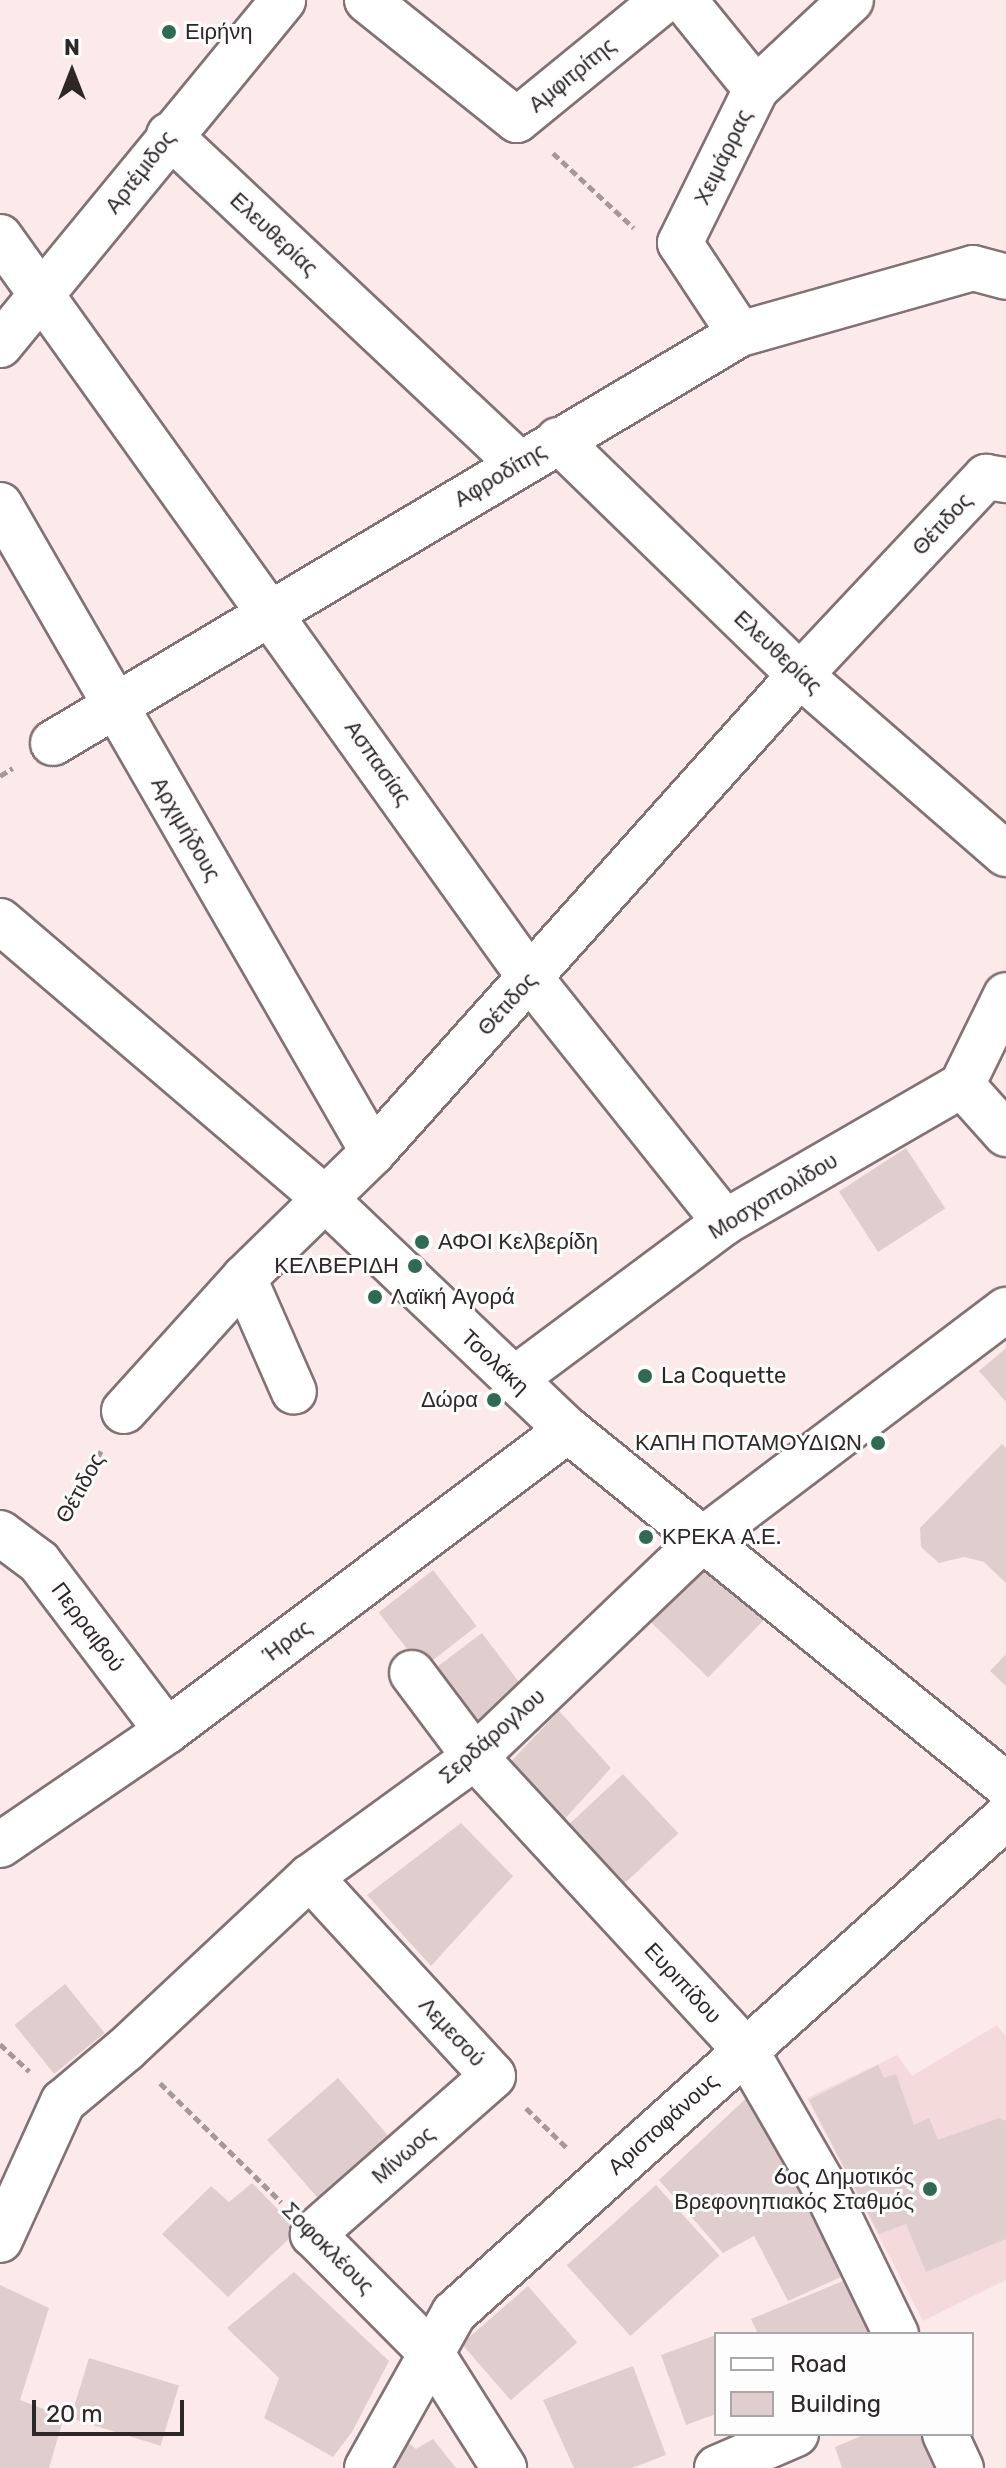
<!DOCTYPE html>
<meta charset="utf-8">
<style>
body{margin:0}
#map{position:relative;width:1006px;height:2468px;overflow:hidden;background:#fceaeb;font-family:Rubik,sans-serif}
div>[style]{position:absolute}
.built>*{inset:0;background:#f4dadb}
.building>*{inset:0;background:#e0cecf;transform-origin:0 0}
.path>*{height:5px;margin-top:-2.5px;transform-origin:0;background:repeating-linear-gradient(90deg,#a59899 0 8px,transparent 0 12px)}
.roads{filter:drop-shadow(2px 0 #827273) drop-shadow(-2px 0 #827273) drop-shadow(0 2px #827273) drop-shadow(0 -2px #827273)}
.minor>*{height:44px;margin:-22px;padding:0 22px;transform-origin:22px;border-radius:22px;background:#fff}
.dots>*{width:22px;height:22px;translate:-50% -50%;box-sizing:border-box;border:4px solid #fdfdfd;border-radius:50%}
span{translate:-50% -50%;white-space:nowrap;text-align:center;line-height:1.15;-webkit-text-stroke:6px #fdfdfd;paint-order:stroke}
.poi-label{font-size:22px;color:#2e2728}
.left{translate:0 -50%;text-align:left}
.right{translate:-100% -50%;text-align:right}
.street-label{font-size:22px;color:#2e2728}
.legend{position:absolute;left:714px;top:2332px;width:260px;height:104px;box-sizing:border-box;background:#fdfdfd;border:2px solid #aaa7a8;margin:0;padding:10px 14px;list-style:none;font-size:24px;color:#2e2728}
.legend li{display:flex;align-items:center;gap:16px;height:40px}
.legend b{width:40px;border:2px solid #aaa7a8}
.north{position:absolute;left:32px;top:32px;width:80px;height:80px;-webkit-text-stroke:6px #fdfdfd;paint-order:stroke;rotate:0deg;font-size:22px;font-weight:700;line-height:32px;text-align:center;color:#2e2728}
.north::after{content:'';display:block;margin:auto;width:28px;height:36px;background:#2e2728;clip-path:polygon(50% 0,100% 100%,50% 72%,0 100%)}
.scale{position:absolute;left:32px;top:2400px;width:152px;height:36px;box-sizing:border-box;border:4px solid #2e2728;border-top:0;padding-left:10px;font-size:24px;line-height:28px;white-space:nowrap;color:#2e2728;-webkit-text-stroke:6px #fdfdfd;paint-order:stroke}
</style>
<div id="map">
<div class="built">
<div style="clip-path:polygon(997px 2025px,1006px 2037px,1006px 2280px,923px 2321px,807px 2098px,897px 2055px,912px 2076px)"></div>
</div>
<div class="building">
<div style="left:906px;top:1148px;width:72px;height:80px;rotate:57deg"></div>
<div style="clip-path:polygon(1006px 1348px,1006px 1402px,979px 1371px)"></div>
<div style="clip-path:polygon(1002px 1444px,1006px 1448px,1006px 1583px,984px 1562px,964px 1557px,939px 1563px,921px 1547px,920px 1528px)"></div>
<div style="left:706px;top:1556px;width:86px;height:86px;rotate:44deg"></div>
<div style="left:433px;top:1570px;width:71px;height:69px;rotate:52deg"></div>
<div style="left:482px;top:1633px;width:73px;height:74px;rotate:53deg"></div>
<div style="clip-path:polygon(1006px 1654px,1006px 1686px,990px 1671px)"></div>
<div style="clip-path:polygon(559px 1711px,611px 1768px,552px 1833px,500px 1773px)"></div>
<div style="left:623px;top:1774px;width:81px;height:91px;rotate:47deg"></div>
<div style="clip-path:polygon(461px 1823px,513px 1876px,431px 1966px,367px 1895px)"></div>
<div style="left:65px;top:1984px;width:63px;height:65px;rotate:51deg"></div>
<div style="clip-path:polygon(878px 2065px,884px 2078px,896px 2074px,914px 2125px,929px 2118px,938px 2140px,999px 2118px,1006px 2121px,1006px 2239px,926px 2272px,906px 2224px,879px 2234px,809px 2100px)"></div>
<div style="left:338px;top:2078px;width:78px;height:94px;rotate:49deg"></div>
<div style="clip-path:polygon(756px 2089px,852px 2272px,788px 2301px,754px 2236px,723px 2253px,659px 2180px)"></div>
<div style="clip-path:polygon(252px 2183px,298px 2230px,228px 2297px,162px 2234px,211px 2186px,229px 2202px)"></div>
<div style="left:656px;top:2185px;width:95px;height:120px;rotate:48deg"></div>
<div style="clip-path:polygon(294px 2272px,389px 2361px,352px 2432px,333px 2457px,264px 2418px,279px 2378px,227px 2328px)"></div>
<div style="clip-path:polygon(855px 2276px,878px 2334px,758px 2334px,751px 2319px)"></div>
<div style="clip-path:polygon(0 2285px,49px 2308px,20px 2400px,64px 2417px,49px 2468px,0 2468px)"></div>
<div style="left:528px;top:2286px;width:75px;height:88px;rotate:49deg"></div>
<div style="clip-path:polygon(716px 2335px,716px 2414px,686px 2425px,661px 2355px)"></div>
<div style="left:89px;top:2358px;width:94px;height:63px;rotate:17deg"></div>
<div style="clip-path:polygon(633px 2366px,666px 2455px,632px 2468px,574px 2468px,543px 2400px)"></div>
<div style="clip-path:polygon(866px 2434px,930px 2434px,944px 2468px,842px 2468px,835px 2447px)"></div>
<div style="clip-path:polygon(401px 2436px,416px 2449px,433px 2439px,456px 2468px,384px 2468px)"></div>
</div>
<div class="path">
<div style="left:553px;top:153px;width:110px;rotate:42.8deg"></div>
<div style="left:0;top:776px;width:15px;rotate:-32deg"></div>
<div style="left:63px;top:1519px;width:78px;rotate:-60.8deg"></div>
<div style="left:0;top:2044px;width:40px;rotate:43deg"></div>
<div style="left:160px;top:2083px;width:170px;rotate:44.5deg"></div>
<div style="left:526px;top:2108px;width:57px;rotate:44.3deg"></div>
</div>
<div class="roads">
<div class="minor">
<div style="left:367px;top:0;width:192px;rotate:38.7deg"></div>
<div style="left:517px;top:120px;width:190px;rotate:-39.2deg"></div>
<div style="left:684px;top:0;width:114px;rotate:51deg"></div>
<div style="left:169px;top:135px;width:480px;rotate:43.2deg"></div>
<div style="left:0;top:237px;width:912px;rotate:54.41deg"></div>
<div style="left:531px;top:979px;width:311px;rotate:51.4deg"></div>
<div style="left:740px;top:334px;width:109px;rotate:-123.4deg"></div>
<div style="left:680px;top:243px;width:172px;rotate:-63.7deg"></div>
<div style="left:756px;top:89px;width:130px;rotate:-43.1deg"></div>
<div style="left:0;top:345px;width:446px;rotate:-50.6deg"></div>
<div style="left:558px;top:440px;width:337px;rotate:44.2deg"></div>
<div style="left:800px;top:675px;width:273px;rotate:41deg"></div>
<div style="left:0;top:505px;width:747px;rotate:60.04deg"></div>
<div style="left:53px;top:743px;width:800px;rotate:-30.77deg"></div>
<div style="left:740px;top:334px;width:242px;rotate:-15.8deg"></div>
<div style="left:973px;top:268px;width:34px;rotate:15deg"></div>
<div style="left:0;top:921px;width:426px;rotate:40.5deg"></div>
<div style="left:324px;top:1198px;width:337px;rotate:43.6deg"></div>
<div style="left:568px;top:1430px;width:564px;rotate:39.02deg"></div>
<div style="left:962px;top:1085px;width:66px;rotate:48.1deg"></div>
<div style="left:244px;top:1278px;width:124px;rotate:66.3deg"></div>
<div style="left:513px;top:1380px;width:264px;rotate:-36.7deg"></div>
<div style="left:725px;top:1222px;width:274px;rotate:-30deg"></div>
<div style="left:962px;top:1085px;width:100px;rotate:-63.9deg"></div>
<div style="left:124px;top:1411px;width:179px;rotate:-47.9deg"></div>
<div style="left:244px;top:1278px;width:180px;rotate:-44.3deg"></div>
<div style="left:373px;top:1152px;width:640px;rotate:-48.17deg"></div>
<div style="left:800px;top:675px;width:272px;rotate:-46.8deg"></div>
<div style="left:986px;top:477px;width:20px;rotate:9deg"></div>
<div style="left:0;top:1533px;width:49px;rotate:36.6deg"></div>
<div style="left:39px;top:1562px;width:212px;rotate:52.9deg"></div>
<div style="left:412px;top:1673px;width:105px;rotate:53.1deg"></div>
<div style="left:475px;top:1757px;width:400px;rotate:47.3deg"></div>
<div style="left:746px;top:2051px;width:156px;rotate:60deg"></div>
<div style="left:824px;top:2186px;width:165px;rotate:64.1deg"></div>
<div style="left:0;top:1845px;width:202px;rotate:-34.3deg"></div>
<div style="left:167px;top:1731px;width:501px;rotate:-36.89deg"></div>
<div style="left:310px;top:1877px;width:270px;rotate:47.4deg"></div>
<div style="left:493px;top:2076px;width:240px;rotate:138.7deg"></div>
<div style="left:313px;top:2234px;width:169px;rotate:45.2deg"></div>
<div style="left:432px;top:2354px;width:135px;rotate:57.7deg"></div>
<div style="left:0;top:2240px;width:152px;rotate:-65.5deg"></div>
<div style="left:63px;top:2102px;width:82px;rotate:-40.1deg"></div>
<div style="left:126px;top:2049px;width:252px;rotate:-43.1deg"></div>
<div style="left:310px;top:1877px;width:204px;rotate:-36deg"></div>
<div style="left:475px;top:1757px;width:315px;rotate:-43.7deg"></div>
<div style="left:703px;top:1539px;width:380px;rotate:-37.1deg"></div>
<div style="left:945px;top:2434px;width:38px;rotate:65deg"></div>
<div style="left:367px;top:2468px;width:178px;rotate:-60.7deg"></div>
<div style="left:454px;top:2313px;width:742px;rotate:-41.94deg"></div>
<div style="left:717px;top:2468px;width:86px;rotate:-23.3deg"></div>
</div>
</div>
<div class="dots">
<div style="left:169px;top:32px;background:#306a53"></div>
<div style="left:422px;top:1242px;background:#306a53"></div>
<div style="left:415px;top:1266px;background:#306a53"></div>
<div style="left:375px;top:1297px;background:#306a53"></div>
<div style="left:645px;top:1376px;background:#306a53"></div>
<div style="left:494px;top:1400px;background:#306a53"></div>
<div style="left:878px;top:1443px;background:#306a53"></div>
<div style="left:646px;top:1537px;background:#306a53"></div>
<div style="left:930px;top:2189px;background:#306a53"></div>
</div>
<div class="poi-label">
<span class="left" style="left:185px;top:32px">Ειρήνη</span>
<span class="left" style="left:438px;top:1242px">ΑΦΟΙ Κελβερίδη</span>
<span class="right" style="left:399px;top:1266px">ΚΕΛΒΕΡΙΔΗ</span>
<span class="left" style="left:391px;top:1297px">Λαϊκή Αγορά</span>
<span class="left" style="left:661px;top:1376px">La Coquette</span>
<span class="right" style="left:478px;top:1400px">Δώρα</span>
<span class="right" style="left:862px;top:1443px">ΚΑΠΗ ΠΟΤΑΜΟΥΔΙΩΝ</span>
<span class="left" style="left:662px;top:1537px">ΚΡΕΚΑ Α.Ε.</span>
<span class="right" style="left:914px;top:2189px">6ος Δημοτικός<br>Βρεφονηπιακός Σταθμός</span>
</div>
<div class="street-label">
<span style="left:572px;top:75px;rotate:-39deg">Αμφιτρίτης</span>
<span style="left:723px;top:157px;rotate:-64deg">Χειμάρρας</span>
<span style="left:140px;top:172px;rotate:-52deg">Αρτέμιδος</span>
<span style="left:274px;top:234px;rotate:43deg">Ελευθερίας</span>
<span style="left:500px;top:475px;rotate:-31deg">Αφροδίτης</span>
<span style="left:942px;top:524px;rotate:-47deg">Θέτιδος</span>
<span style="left:778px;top:652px;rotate:43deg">Ελευθερίας</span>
<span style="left:378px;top:763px;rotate:55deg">Ασπασίας</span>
<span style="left:186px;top:829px;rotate:60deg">Αρχιμήδους</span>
<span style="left:507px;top:1004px;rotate:-48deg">Θέτιδος</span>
<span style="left:773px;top:1196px;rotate:-31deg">Μοσχοπολίδου</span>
<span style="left:495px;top:1362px;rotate:43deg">Τσολάκη</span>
<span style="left:80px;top:1488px;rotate:-61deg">Θέτιδος</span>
<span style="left:88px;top:1627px;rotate:53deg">Περραιβού</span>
<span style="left:287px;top:1641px;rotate:-37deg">Ήρας</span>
<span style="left:492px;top:1736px;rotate:-41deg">Σερδάρογλου</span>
<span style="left:683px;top:1983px;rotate:47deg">Ευριπίδου</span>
<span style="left:452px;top:2032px;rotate:47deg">Λεμεσού</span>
<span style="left:663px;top:2124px;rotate:-42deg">Αριστοφάνους</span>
<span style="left:403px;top:2155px;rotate:-41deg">Μίνωος</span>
<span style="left:328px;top:2248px;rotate:45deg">Σοφοκλέους</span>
</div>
<ul class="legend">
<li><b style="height:10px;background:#fff"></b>Road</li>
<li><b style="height:22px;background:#e0cecf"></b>Building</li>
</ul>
<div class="north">N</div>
<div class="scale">20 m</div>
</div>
